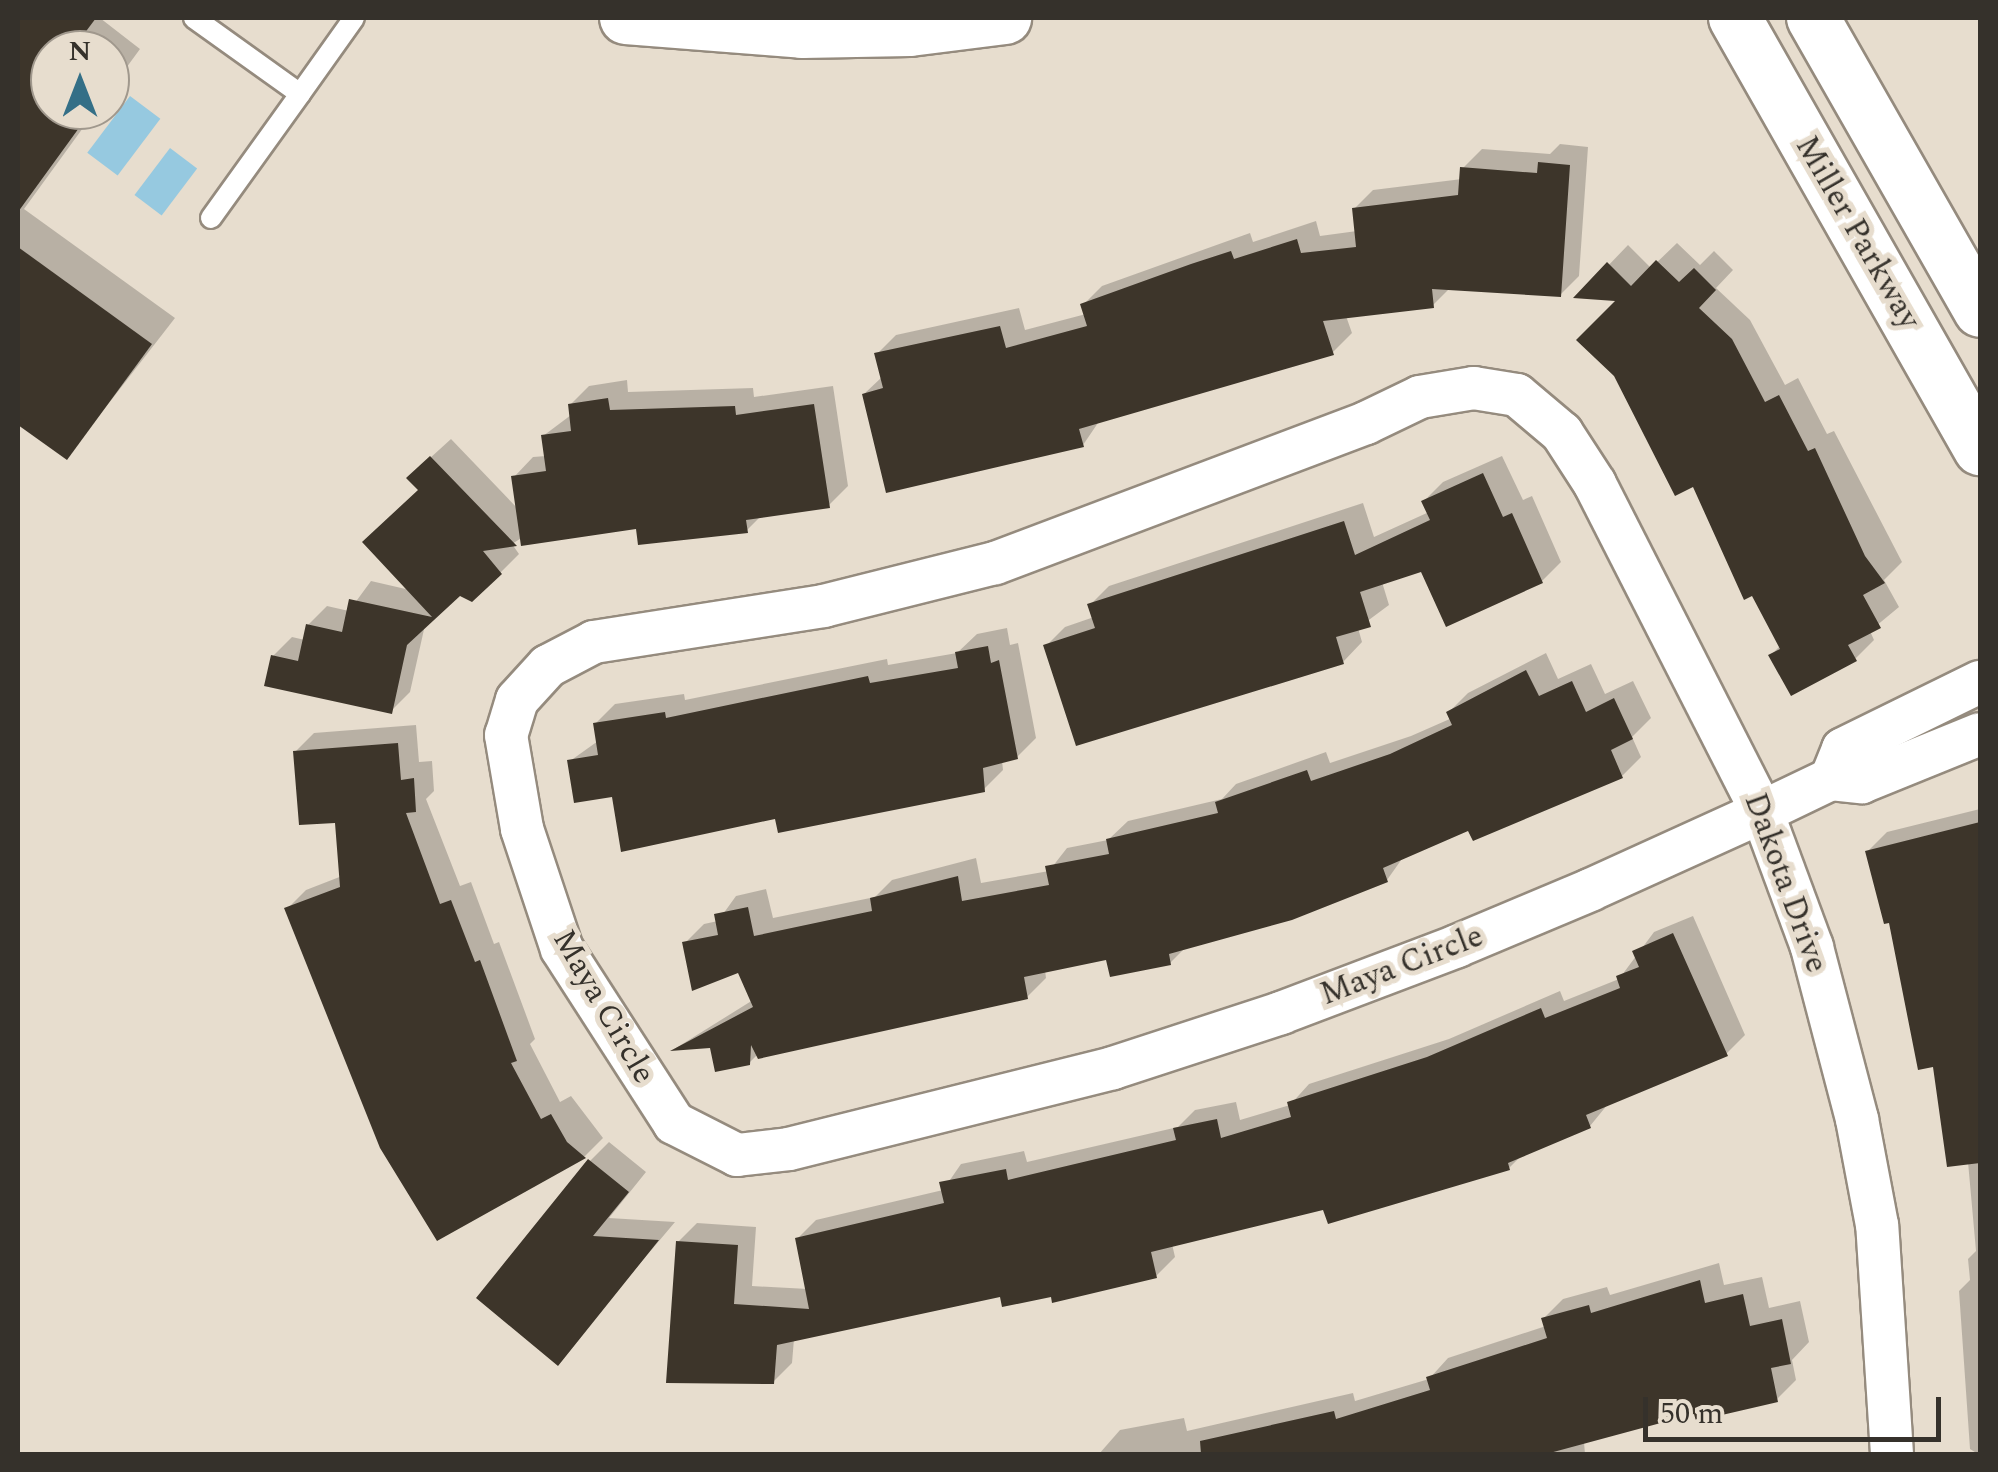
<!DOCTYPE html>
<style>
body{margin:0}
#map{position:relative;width:1998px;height:1472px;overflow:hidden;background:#e7ddce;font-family:Spectral,serif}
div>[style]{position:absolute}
.water>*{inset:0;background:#96c9e0;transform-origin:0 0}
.shadow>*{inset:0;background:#0003}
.building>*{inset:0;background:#3d352a}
.roads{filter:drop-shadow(2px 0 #958b7e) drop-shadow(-2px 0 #958b7e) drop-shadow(0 2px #958b7e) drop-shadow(0 -2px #958b7e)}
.service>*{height:20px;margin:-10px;padding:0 10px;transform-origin:10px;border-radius:10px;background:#fff}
.minor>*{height:42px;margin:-21px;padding:0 21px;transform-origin:21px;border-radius:21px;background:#fff}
.tertiary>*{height:52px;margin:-26px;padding:0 26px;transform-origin:26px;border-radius:26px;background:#fff}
span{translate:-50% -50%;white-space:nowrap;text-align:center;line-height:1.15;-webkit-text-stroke:10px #e7ddce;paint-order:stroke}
.street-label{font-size:32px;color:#35312b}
.frame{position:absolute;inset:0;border:20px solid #35312b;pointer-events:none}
.north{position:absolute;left:30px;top:30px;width:100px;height:100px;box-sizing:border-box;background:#e7ddce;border:2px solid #a0988d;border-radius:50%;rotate:0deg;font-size:28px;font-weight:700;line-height:40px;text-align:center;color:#35312b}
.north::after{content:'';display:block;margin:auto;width:35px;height:45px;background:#346f87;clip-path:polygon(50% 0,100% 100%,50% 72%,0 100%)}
.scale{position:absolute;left:1643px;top:1397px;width:298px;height:45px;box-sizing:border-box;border:5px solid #35312b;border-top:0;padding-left:12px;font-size:30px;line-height:35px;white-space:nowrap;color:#35312b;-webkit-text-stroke:8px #e7ddce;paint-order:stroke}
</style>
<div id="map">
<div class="water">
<div style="left:130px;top:96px;width:38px;height:71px;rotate:37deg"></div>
<div style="left:170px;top:148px;width:34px;height:59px;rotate:37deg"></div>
</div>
<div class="shadow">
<div style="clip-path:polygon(18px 18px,100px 18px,140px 49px,110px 90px,110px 50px,50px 50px,50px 110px,96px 110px,24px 209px,175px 318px,67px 457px,18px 421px)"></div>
<div style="clip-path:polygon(1560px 144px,1588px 147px,1579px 276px,1560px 295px,1450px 288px,1433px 305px,1346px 316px,1352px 333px,1333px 352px,1100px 420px,1083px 445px,864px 394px,882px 377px,877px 354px,896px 335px,1019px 308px,1025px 330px,1086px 314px,1083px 305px,1102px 286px,1250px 233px,1253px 242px,1316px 221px,1320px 236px,1357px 231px,1354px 209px,1373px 190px,1462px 179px,1463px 168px,1482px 149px,1550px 154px)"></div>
<div style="clip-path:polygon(1677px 243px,1700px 265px,1714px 251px,1733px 270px,1716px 288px,1750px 320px,1785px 385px,1798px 378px,1827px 434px,1834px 431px,1902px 562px,1884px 580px,1899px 607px,1870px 631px,1874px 640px,1855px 659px,1771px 655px,1781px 645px,1621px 299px,1579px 296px,1628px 245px,1651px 268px)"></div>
<div style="clip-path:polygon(627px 380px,628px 392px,753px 388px,754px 397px,833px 386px,848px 486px,829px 505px,762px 515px,747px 530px,638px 526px,523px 537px,512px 544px,519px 554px,500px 573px,459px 593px,425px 625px,410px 692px,391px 711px,273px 656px,292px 637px,305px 640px,308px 625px,327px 606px,349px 611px,371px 581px,410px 590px,429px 459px,451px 439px,519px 510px,514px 477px,533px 457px,546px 456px,543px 436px,571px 415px,570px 405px,589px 386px)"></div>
<div style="clip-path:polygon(1502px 456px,1523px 500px,1532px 496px,1561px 562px,1542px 581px,1422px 569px,1382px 582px,1389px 605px,1358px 628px,1362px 642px,1343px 662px,1046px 646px,1065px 627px,1094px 617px,1090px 605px,1109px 586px,1363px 503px,1374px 537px,1429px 512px,1424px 501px,1443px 482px)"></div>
<div style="clip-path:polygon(1007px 628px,1010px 645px,1018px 643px,1036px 738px,1017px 757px,1002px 760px,1003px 770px,984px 789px,614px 794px,570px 761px,598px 741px,595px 724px,615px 704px,684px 694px,685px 700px,887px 659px,888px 665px,957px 653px,977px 634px)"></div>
<div style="clip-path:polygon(1546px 653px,1558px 679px,1591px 664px,1605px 694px,1633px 681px,1651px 718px,1632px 737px,1641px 757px,1622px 776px,1469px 827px,1404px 856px,1387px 880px,1186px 947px,1170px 963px,1108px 957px,1045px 970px,1046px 978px,1027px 997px,758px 1054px,749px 1063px,712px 1045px,676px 1048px,753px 1000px,739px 970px,685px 943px,704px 924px,718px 921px,736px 896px,766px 889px,773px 918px,875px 897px,892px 880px,976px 858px,981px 883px,1049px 871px,1067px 848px,1108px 840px,1128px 821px,1222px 799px,1236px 784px,1326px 752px,1330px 763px,1411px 736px,1452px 718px,1449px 712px,1468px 693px)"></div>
<div style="clip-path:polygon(416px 725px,419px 762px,432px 761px,434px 791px,426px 799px,460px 886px,471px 882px,494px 944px,499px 942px,535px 1039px,530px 1044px,560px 1102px,571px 1096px,603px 1138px,585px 1156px,438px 1238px,287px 909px,306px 890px,342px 876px,338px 820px,295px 752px,314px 733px)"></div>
<div style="clip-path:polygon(1980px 809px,1980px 1454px,1978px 1454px,1970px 1449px,1959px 1291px,1970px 1280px,1968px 1259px,1976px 1251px,1968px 1162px,1868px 851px,1887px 832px)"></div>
<div style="clip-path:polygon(1693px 916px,1745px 1035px,1726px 1054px,1608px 1104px,1590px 1126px,1523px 1154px,1509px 1168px,1330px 1221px,1325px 1207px,1172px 1244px,1175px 1257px,1156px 1276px,1053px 1294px,1002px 1294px,794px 1339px,792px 1363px,773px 1382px,678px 1242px,697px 1223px,756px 1227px,752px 1286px,808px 1289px,797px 1239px,816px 1220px,943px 1190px,961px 1164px,1024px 1151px,1027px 1162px,1178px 1127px,1195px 1110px,1236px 1102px,1240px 1120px,1290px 1105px,1309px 1084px,1449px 1039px,1560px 991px,1564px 1001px,1619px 979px,1654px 932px)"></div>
<div style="clip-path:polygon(609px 1142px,646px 1172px,609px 1218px,675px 1222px,557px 1362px,590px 1161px)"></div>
<div style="clip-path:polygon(1719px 1263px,1724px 1285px,1762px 1277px,1769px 1308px,1800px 1301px,1809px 1342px,1792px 1360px,1796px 1380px,1777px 1399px,1696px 1411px,1584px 1442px,1585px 1454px,1099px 1454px,1120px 1430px,1184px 1418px,1187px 1431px,1353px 1393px,1355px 1401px,1429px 1379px,1448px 1358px,1546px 1326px,1544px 1318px,1563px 1299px,1607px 1287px,1610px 1295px)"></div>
</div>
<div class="building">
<div style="clip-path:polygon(18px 18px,96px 18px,72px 50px,50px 50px,50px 110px,92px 110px,18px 212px)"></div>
<div style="clip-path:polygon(1538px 162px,1570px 165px,1561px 297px,1432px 289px,1434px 308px,1323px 321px,1334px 355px,1079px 429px,1084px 447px,886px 493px,862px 394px,883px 388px,874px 353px,1000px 326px,1006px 348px,1087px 326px,1080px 304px,1191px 264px,1231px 251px,1234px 259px,1297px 239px,1301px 253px,1356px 247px,1352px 208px,1458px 195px,1460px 167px,1537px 173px)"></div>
<div style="clip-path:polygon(18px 247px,152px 344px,67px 460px,18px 425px)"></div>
<div style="clip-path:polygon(1656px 260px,1679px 282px,1694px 268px,1716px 290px,1699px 308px,1732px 339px,1765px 402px,1779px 395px,1808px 451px,1815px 448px,1865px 556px,1885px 583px,1863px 595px,1881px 628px,1848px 645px,1857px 661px,1791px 696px,1768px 655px,1780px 649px,1752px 596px,1744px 600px,1693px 487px,1675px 496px,1614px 376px,1576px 340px,1615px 301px,1573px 298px,1607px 262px,1631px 286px)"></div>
<div style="clip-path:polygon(608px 398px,610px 410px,735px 406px,736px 415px,814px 404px,830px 508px,746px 520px,748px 533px,638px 545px,636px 529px,521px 546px,511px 476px,546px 471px,541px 435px,571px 431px,568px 404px)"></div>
<div style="clip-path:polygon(430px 456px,517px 546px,483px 551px,502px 574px,472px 602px,460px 596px,407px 645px,392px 714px,264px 686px,271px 655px,298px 661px,306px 624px,342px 632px,349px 599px,432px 617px,362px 542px,418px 490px,406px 478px)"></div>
<div style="clip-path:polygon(1483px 473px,1503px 517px,1512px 513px,1543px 583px,1446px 627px,1421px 572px,1360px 592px,1371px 627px,1336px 637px,1344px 664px,1076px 746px,1043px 645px,1095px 628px,1087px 604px,1344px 521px,1355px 555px,1430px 520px,1421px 501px)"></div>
<div style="clip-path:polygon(988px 646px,991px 663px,999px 660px,1018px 759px,983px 768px,985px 792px,778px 833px,775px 819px,621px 852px,612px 797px,574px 803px,567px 760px,598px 755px,593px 723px,665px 712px,666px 718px,868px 676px,870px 683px,958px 668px,955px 652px)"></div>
<div style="clip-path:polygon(1526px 670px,1539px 696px,1572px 681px,1586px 712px,1614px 698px,1633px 739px,1611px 750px,1623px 778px,1473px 841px,1468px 831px,1383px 868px,1388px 882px,1292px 920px,1169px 954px,1171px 965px,1110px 977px,1106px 960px,1024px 977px,1028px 999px,758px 1059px,751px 1045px,750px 1065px,715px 1072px,710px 1048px,670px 1051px,753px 1007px,738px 973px,692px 991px,682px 942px,718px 935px,714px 914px,748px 907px,754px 936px,872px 911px,870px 898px,958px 876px,962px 901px,1049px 885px,1045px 866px,1109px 854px,1106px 839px,1218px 813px,1215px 802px,1307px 770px,1311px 781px,1390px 754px,1452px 725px,1446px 712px)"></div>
<div style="clip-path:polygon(398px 743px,401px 780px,414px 778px,416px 812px,406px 813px,440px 904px,451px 900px,475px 962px,480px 960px,517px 1061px,511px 1063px,541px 1119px,551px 1114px,567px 1142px,586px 1158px,437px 1241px,380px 1148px,284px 908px,340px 887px,335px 823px,299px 825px,293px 751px)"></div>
<div style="clip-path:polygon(1980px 822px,1980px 1163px,1947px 1167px,1933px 1067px,1918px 1070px,1889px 923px,1884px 924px,1865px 851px)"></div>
<div style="clip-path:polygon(1673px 933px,1728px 1056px,1586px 1115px,1591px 1128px,1508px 1163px,1510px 1170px,1328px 1224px,1323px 1210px,1151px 1252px,1157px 1278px,1052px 1303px,1051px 1297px,1002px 1307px,1000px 1297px,777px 1345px,774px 1384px,666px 1383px,676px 1241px,738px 1245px,734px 1304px,809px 1309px,795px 1238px,944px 1203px,939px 1182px,1006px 1169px,1008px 1180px,1176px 1140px,1173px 1128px,1217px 1119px,1221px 1138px,1291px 1117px,1287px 1102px,1427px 1057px,1541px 1008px,1545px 1018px,1620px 988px,1616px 976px,1639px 967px,1632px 951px)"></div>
<div style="clip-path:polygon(588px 1159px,629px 1192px,593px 1236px,659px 1240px,558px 1366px,476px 1298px)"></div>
<div style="clip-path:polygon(1700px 1280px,1705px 1303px,1743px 1294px,1750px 1326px,1782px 1319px,1791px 1364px,1771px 1368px,1778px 1402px,1696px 1421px,1694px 1414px,1546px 1454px,1201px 1454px,1200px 1441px,1334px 1411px,1336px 1419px,1430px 1390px,1426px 1377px,1547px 1338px,1541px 1318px,1589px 1305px,1591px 1313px)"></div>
</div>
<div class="roads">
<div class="service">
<div style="left:194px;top:18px;width:130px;rotate:35.6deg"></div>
<div style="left:300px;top:94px;width:93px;rotate:-54.6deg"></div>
<div style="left:211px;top:218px;width:153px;rotate:-54.3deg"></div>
</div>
<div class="minor">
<div style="left:1831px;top:779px;width:32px;rotate:-68deg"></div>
<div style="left:1843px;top:749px;width:153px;rotate:-26.1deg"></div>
<div style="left:1892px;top:1454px;width:229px;rotate:-93.7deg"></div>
<div style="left:1877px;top:1225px;width:108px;rotate:-100.7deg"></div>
<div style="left:1857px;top:1119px;width:178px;rotate:-104.7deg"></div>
<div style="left:1812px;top:947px;width:144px;rotate:-110.3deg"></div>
<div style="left:1762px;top:812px;width:368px;rotate:-117deg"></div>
<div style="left:1595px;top:484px;width:61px;rotate:-122.9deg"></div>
<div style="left:1562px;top:433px;width:59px;rotate:-139.8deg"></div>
<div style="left:1517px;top:395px;width:44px;rotate:-170.8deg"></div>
<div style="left:1474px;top:388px;width:55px;rotate:170.5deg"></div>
<div style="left:1420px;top:397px;width:60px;rotate:154.3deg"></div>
<div style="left:1366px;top:423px;width:397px;rotate:159.3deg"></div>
<div style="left:995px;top:563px;width:176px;rotate:165.9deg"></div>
<div style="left:824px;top:606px;width:233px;rotate:171.1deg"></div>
<div style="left:594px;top:642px;width:52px;rotate:152.4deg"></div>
<div style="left:548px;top:666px;width:46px;rotate:132.4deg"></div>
<div style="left:517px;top:700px;width:37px;rotate:107deg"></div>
<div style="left:506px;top:735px;width:95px;rotate:80.3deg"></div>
<div style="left:522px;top:829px;width:126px;rotate:71.6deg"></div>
<div style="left:562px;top:949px;width:207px;rotate:57.2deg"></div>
<div style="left:674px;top:1123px;width:71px;rotate:26.9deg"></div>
<div style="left:737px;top:1155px;width:52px;rotate:-6.6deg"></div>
<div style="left:789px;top:1149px;width:334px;rotate:-14deg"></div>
<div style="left:1113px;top:1068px;width:177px;rotate:-18.1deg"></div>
<div style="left:1281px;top:1013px;width:188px;rotate:-20.8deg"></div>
<div style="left:1457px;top:946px;width:144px;rotate:-22.8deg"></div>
<div style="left:1590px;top:890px;width:189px;rotate:-24.4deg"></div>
<div style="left:1762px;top:812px;width:76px;rotate:-25.6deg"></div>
<div style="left:1831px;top:779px;width:31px;rotate:6deg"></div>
<div style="left:1862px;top:782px;width:127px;rotate:-22.1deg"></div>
</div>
<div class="tertiary">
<div style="left:626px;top:18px;width:177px;rotate:4.5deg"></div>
<div style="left:802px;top:32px;width:108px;rotate:-1.1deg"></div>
<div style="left:910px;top:30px;width:96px;rotate:-7.2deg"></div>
<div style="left:1735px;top:18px;width:496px;rotate:60.4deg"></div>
<div style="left:1813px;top:18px;width:337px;rotate:60.3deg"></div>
</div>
</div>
<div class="street-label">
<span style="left:1857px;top:233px;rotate:60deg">Miller Parkway</span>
<span style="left:1785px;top:883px;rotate:70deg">Dakota Drive</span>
<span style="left:1402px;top:966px;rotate:-21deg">Maya Circle</span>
<span style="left:603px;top:1007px;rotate:60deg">Maya Circle</span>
</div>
<div class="frame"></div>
<div class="north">N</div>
<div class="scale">50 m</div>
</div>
